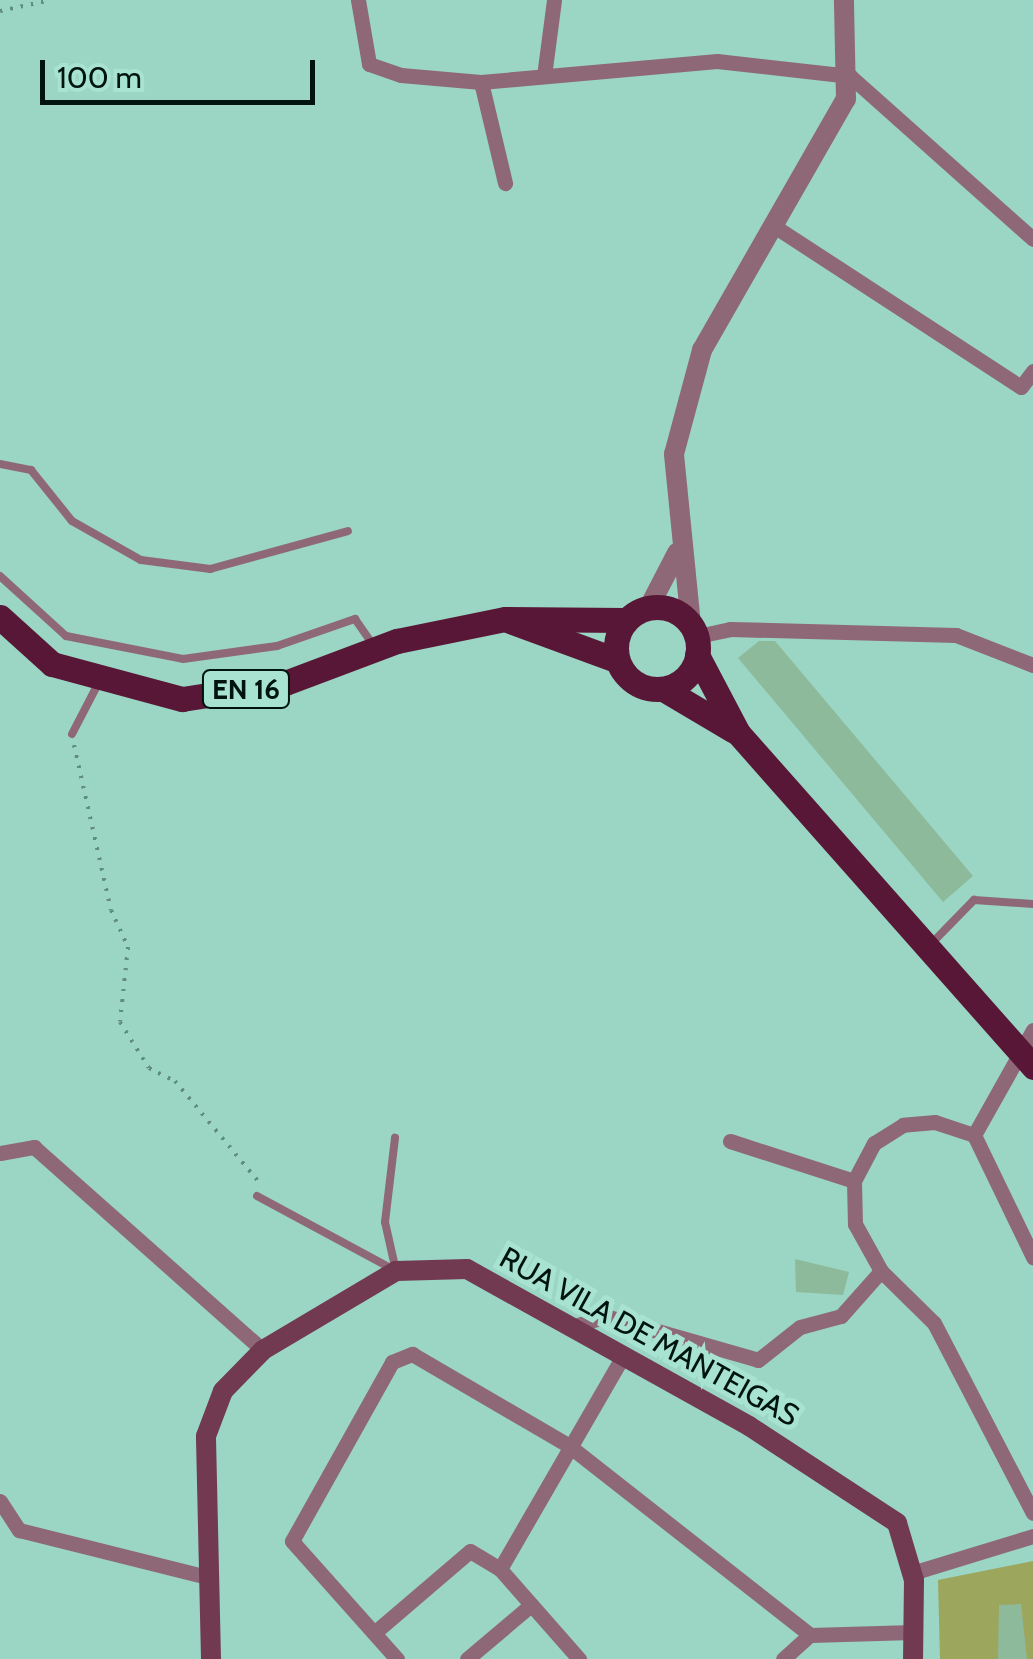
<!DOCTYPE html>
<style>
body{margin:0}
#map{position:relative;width:1033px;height:1659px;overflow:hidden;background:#9bd5c4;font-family:Cabin,sans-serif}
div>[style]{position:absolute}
.green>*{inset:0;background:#9da65d}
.building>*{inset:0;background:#8eba9c}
.path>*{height:4px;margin-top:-2px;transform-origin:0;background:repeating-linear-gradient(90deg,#618d80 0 2.5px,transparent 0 10.5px)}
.service>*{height:8px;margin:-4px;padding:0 4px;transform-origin:4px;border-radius:4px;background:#8f6877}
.minor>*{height:15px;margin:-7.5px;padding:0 7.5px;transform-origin:7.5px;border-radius:7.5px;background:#8f6877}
.tertiary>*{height:20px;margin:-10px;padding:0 10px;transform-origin:10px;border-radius:10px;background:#8f6877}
.secondary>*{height:20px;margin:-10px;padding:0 10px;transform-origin:10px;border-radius:10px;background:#713a51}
.primary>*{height:25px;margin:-12.5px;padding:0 12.5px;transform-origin:12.5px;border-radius:12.5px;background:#591737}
.primary>.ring{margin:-12.5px;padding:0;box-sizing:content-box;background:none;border:25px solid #591737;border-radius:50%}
span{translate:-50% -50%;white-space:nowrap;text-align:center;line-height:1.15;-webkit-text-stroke:10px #a8e2d1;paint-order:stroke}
.shield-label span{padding:2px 8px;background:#a8e2d1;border:2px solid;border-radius:8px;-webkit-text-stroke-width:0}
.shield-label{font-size:28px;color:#00140e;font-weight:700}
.street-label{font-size:30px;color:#00140e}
.scale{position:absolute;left:40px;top:60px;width:275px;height:45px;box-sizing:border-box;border:5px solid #00140e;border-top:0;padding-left:12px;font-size:30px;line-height:35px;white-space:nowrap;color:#00140e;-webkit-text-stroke:8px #a8e2d1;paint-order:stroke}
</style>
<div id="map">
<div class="green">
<div style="clip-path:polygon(1033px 1561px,1033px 1659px,940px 1659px,938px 1580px)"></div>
</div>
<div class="building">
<div style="clip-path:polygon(759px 641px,775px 641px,973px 876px,943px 902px,738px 658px)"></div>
<div style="clip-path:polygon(795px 1259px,849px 1272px,843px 1295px,796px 1292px)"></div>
<div style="clip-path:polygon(1021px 1604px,1027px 1659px,998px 1659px,999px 1605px)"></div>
</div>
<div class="path">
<div style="left:0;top:11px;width:52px;rotate:-12.2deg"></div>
<div style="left:74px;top:745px;width:169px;rotate:77.4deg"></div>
<div style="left:111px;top:910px;width:41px;rotate:65.3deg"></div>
<div style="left:128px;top:947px;width:75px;rotate:96.1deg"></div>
<div style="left:120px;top:1022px;width:54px;rotate:57.8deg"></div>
<div style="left:149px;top:1068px;width:29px;rotate:27deg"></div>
<div style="left:175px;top:1081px;width:131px;rotate:50.3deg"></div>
</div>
<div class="service">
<div style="left:0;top:464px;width:32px;rotate:11deg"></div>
<div style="left:31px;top:470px;width:65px;rotate:51.2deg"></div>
<div style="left:72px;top:521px;width:79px;rotate:29.5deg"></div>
<div style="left:141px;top:560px;width:70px;rotate:7.4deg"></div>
<div style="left:210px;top:569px;width:143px;rotate:-15.4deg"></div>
<div style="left:0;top:576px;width:89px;rotate:42.3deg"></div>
<div style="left:66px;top:636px;width:119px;rotate:11.1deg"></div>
<div style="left:183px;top:659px;width:95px;rotate:-7.9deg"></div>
<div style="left:277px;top:646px;width:83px;rotate:-19.1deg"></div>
<div style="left:355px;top:619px;width:32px;rotate:55deg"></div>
<div style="left:72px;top:734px;width:61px;rotate:-62.6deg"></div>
<div style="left:931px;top:944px;width:62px;rotate:-45.7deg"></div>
<div style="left:974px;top:900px;width:59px;rotate:3.9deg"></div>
<div style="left:257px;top:1196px;width:158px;rotate:28.3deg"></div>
<div style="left:396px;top:1271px;width:50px;rotate:-102.7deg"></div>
<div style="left:385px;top:1222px;width:85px;rotate:-83.2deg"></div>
</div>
<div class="minor">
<div style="left:358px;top:0;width:65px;rotate:80.2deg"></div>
<div style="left:369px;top:64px;width:34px;rotate:19deg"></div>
<div style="left:401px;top:75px;width:80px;rotate:5deg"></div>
<div style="left:481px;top:82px;width:237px;rotate:-5.1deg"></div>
<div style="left:717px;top:61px;width:134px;rotate:6.4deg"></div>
<div style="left:850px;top:76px;width:245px;rotate:41.7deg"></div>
<div style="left:544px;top:76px;width:77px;rotate:-82.5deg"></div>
<div style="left:481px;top:82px;width:104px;rotate:76.6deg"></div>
<div style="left:777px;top:228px;width:291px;rotate:33.1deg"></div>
<div style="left:1021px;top:387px;width:20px;rotate:-53deg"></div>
<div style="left:693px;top:637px;width:38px;rotate:-12deg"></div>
<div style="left:730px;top:629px;width:226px;rotate:1.5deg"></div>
<div style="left:956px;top:635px;width:83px;rotate:21.3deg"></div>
<div style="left:1033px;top:1030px;width:120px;rotate:119.3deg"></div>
<div style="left:974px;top:1135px;width:136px;rotate:64.2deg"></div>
<div style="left:974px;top:1135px;width:41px;rotate:-161.6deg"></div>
<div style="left:935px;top:1122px;width:32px;rotate:175deg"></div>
<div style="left:903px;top:1125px;width:34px;rotate:148deg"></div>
<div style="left:874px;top:1143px;width:43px;rotate:117.8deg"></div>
<div style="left:854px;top:1181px;width:43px;rotate:88.7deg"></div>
<div style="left:855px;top:1224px;width:54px;rotate:61deg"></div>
<div style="left:881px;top:1271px;width:74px;rotate:44.5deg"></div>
<div style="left:934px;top:1323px;width:214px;rotate:62.5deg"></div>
<div style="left:730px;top:1141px;width:130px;rotate:17.9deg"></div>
<div style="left:0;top:1153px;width:35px;rotate:-10deg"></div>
<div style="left:34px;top:1147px;width:306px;rotate:41.6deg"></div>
<div style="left:572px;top:1327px;width:35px;rotate:-18deg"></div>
<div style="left:605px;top:1316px;width:159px;rotate:16deg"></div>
<div style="left:758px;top:1360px;width:53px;rotate:-38.2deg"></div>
<div style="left:800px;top:1327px;width:42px;rotate:-15deg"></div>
<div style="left:841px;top:1316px;width:60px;rotate:-48.4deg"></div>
<div style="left:0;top:1501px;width:35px;rotate:57deg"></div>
<div style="left:19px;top:1530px;width:194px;rotate:14deg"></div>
<div style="left:500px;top:1569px;width:246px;rotate:-60deg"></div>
<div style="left:912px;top:1573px;width:127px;rotate:-17deg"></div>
<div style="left:374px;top:1633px;width:126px;rotate:-40.5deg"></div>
<div style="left:470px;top:1551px;width:35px;rotate:31deg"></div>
<div style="left:500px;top:1569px;width:120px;rotate:48.7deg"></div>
<div style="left:397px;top:1659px;width:158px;rotate:-131.7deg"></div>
<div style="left:292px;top:1541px;width:205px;rotate:-60.8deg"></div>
<div style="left:392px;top:1362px;width:22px;rotate:-22deg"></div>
<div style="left:412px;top:1354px;width:181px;rotate:30.3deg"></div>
<div style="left:568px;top:1445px;width:308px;rotate:38.1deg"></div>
<div style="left:810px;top:1635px;width:103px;rotate:-1.7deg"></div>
<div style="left:467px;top:1659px;width:84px;rotate:-40.2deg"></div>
<div style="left:783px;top:1659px;width:36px;rotate:-42deg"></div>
</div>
<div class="tertiary">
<div style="left:649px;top:607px;width:61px;rotate:-62.6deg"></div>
<div style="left:691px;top:625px;width:172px;rotate:-95.7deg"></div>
<div style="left:674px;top:454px;width:108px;rotate:-74.9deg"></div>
<div style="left:702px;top:350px;width:289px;rotate:-60.2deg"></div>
<div style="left:846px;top:99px;width:99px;rotate:-91.2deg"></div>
</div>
<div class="secondary">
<div style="left:211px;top:1659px;width:223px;rotate:-91.3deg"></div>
<div style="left:206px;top:1436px;width:48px;rotate:-69.3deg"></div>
<div style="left:223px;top:1391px;width:57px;rotate:-45.7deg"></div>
<div style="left:263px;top:1350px;width:155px;rotate:-30.7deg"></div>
<div style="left:396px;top:1271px;width:71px;rotate:-1.6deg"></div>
<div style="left:467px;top:1269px;width:323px;rotate:29.1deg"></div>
<div style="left:749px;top:1426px;width:177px;rotate:33.2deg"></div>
<div style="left:897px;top:1523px;width:59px;rotate:73.4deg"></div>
<div style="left:914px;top:1580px;width:79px;rotate:90.7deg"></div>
</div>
<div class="primary">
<div class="ring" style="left:616px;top:607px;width:57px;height:57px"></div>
<div style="left:0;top:617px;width:70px;rotate:42.1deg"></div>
<div style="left:52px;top:664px;width:135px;rotate:15.1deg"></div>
<div style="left:182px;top:699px;width:104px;rotate:-8.8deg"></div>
<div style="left:285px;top:683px;width:120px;rotate:-20.6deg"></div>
<div style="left:397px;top:641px;width:110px;rotate:-11.5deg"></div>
<div style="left:505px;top:619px;width:120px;rotate:0.5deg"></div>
<div style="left:510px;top:621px;width:113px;rotate:20.2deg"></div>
<div style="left:697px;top:655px;width:88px;rotate:62.3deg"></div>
<div style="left:738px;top:733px;width:446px;rotate:48.5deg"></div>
<div style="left:665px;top:690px;width:80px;rotate:30.7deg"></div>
</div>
<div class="shield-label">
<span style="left:246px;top:689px">EN 16</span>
</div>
<div class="street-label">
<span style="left:649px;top:1337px;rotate:29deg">RUA VILA DE MANTEIGAS</span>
</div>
<div class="scale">100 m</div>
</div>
